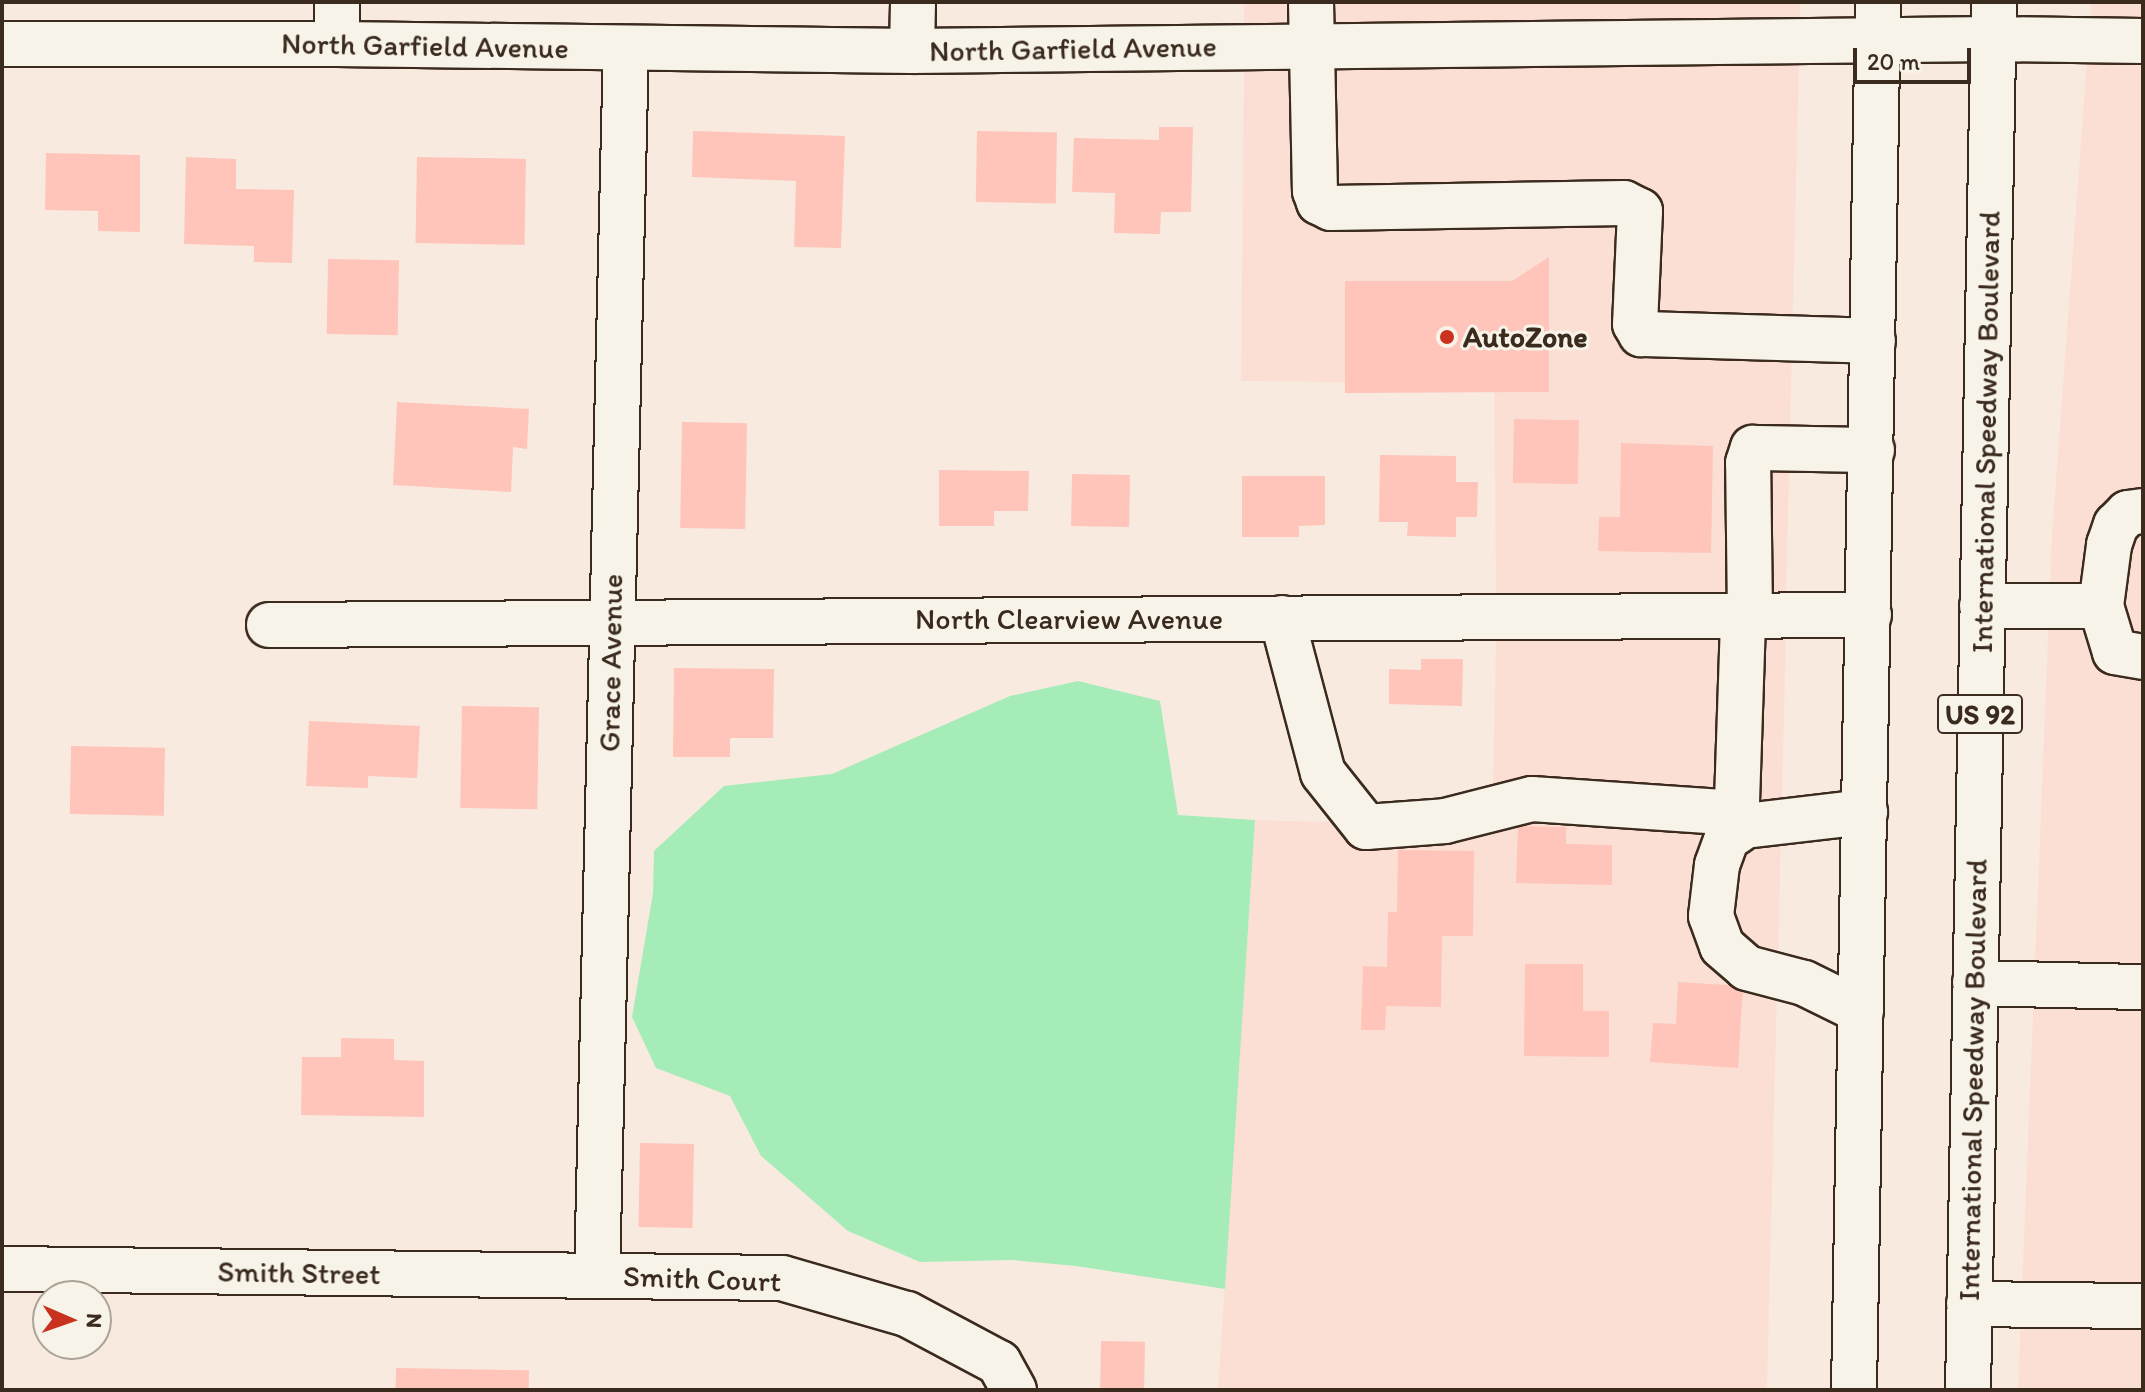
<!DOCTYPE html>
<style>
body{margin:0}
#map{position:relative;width:2145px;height:1392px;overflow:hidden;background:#f9eadf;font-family:Itim,sans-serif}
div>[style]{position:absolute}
.built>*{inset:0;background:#fbdfd4;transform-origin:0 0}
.green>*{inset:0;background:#a6ecb8}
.building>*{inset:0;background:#ffc4ba;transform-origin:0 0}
.roads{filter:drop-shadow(2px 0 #3b2a1e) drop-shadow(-2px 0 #3b2a1e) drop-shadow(0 2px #3b2a1e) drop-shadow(0 -2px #3b2a1e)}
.minor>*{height:44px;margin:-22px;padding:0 22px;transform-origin:22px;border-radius:22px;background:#f7f3e8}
.major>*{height:44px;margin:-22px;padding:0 22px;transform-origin:22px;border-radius:22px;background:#f7f3e8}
.dots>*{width:22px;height:22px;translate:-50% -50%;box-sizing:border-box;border:4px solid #f7f3e8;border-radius:50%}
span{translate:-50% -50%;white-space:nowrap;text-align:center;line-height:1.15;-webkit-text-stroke:6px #f7f3e8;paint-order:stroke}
.shield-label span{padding:2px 6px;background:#f7f3e8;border:2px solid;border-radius:6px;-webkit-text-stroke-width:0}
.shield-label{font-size:28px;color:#3b2a1e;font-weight:700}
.street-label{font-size:30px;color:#3b2a1e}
.poi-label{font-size:30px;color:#3b2a1e;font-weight:700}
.left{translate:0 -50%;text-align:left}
.frame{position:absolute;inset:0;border:4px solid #3b2a1e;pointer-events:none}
.north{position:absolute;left:32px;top:1280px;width:80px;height:80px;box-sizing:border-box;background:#f7f3e8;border:2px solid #aca397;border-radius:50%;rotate:92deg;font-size:22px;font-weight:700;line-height:32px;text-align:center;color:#3b2a1e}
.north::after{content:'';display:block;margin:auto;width:28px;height:36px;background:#c8321e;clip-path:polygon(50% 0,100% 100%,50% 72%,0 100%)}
.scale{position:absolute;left:1853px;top:48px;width:118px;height:36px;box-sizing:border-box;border:4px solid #3b2a1e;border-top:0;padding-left:10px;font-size:24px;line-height:28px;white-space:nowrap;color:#3b2a1e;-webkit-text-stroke:6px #f7f3e8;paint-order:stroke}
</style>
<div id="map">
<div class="built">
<div style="clip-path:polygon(1244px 2px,1800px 2px,1800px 21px,1244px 27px)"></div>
<div style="left:2091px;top:2px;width:52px;height:18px"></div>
<div style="clip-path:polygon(2087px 60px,2143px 61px,2143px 1390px,2018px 1390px,2052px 534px)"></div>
<div style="clip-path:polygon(1799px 62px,1786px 596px,1496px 597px,1494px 384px,1241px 381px,1244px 67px)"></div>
<div style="clip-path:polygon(1786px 636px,1767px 1390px,1218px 1390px,1255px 820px,1492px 826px,1496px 638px)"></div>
</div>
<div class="green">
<div style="clip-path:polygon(1078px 681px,1160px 701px,1178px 815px,1255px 820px,1225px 1289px,1076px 1266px,1012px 1260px,920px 1262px,848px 1231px,761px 1156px,730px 1096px,656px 1068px,632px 1017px,653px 893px,654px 851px,724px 786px,832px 774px,1010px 696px)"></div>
</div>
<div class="building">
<div style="clip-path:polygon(1159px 127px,1193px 127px,1191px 212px,1161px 212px,1160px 234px,1114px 233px,1115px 193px,1072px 192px,1074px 138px,1159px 140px)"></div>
<div style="clip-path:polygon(693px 131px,845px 136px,841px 248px,794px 247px,796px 181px,692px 177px)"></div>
<div style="left:977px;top:131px;width:80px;height:71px;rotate:1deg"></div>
<div style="clip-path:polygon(46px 153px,140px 155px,140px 232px,98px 231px,98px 211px,45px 210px)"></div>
<div style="clip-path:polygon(186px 157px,236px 159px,236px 189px,294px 190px,292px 263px,254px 262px,254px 246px,184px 244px)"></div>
<div style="left:417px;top:157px;width:109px;height:86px;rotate:1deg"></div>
<div style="clip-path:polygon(1549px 257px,1549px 392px,1345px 393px,1345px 281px,1512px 281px)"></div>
<div style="left:328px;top:259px;width:71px;height:75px;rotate:1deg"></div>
<div style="clip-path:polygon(397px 402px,529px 409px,527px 449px,513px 447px,511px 492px,393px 485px)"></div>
<div style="left:1514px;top:419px;width:65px;height:64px;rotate:1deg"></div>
<div style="left:682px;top:422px;width:65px;height:106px;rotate:1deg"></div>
<div style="clip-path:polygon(1621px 443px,1713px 446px,1711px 553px,1598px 551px,1599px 517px,1620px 517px)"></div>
<div style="clip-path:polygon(1380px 455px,1456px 456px,1456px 482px,1478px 482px,1477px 517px,1456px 517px,1456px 537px,1407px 536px,1408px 522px,1379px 522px)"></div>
<div style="clip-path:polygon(939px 470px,1029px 471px,1028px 511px,994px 511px,994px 526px,939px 526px)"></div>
<div style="left:1072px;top:474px;width:58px;height:52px;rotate:1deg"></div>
<div style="clip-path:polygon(1242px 476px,1325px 476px,1325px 525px,1299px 526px,1299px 537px,1242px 537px)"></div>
<div style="clip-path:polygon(1421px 659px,1463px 659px,1462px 706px,1389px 704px,1389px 669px,1421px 670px)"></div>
<div style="clip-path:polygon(674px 668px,774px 669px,773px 738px,730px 738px,730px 757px,673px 757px)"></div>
<div style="left:462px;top:706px;width:77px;height:102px;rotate:1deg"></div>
<div style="clip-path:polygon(309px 721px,420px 726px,417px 778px,368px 776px,368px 788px,306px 786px)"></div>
<div style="left:71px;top:746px;width:94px;height:68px;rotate:1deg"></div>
<div style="clip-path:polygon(1518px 826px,1566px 827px,1566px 844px,1612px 845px,1612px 885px,1516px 883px)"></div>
<div style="clip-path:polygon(1398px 850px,1474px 851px,1473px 936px,1442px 936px,1441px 1007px,1386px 1006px,1385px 1030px,1361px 1030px,1363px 966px,1387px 967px,1388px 912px,1397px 912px)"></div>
<div style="clip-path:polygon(1525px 964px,1583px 964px,1583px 1011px,1609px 1011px,1609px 1057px,1524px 1056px)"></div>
<div style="clip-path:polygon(1678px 982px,1743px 986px,1738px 1068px,1650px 1062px,1653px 1023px,1676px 1024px)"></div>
<div style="clip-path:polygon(341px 1038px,394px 1039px,394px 1060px,424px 1061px,424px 1117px,301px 1115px,302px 1057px,341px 1057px)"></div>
<div style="left:640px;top:1143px;width:54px;height:84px;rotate:1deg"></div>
<div style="left:1101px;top:1341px;width:44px;height:49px;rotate:1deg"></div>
<div style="left:396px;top:1368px;width:133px;height:22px;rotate:1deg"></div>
</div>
<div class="roads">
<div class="minor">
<div style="left:1311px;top:2px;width:189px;rotate:88.8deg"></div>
<div style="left:1315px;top:191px;width:12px;rotate:70deg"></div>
<div style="left:1319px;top:202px;width:13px;rotate:27deg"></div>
<div style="left:1331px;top:208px;width:293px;rotate:-1deg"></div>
<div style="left:1624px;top:203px;width:18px;rotate:27deg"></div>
<div style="left:1640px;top:211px;width:113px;rotate:92.5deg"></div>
<div style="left:1635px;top:324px;width:12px;rotate:59deg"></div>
<div style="left:1641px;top:334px;width:232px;rotate:1.7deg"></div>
<div style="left:2px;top:44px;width:335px"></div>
<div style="left:337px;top:44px;width:575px;rotate:0.7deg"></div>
<div style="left:912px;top:51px;width:1082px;rotate:-0.64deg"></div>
<div style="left:1994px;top:39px;width:149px;rotate:0.8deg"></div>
<div style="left:337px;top:44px;width:42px;rotate:-90deg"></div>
<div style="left:912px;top:51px;width:49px;rotate:-88.8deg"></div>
<div style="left:1982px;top:606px;width:119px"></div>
<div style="left:2101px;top:606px;width:48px;rotate:73.1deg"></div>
<div style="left:2115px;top:652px;width:28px;rotate:10deg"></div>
<div style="left:2101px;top:606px;width:62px;rotate:-82.5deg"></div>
<div style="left:2109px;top:545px;width:21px;rotate:-71deg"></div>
<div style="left:2116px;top:525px;width:17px;rotate:-45deg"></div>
<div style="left:2128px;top:513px;width:15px;rotate:-8deg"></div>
<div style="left:1750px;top:616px;width:153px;rotate:-90.7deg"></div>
<div style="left:1748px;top:463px;width:16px;rotate:-72deg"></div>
<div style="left:1753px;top:448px;width:119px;rotate:1deg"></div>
<div style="left:1282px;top:618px;width:160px;rotate:75.2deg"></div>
<div style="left:1323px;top:773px;width:69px;rotate:51.5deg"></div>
<div style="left:1366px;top:827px;width:79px;rotate:-4.3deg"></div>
<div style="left:1445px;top:821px;width:90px;rotate:-14.2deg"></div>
<div style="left:1532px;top:799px;width:205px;rotate:3.9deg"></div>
<div style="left:269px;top:625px;width:1600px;rotate:-0.36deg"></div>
<div style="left:1736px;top:832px;width:216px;rotate:-88.1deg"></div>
<div style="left:1975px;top:983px;width:168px;rotate:1.4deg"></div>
<div style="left:1861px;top:1011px;width:64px;rotate:-153.8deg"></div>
<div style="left:1804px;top:983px;width:59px;rotate:-165.3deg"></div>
<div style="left:1747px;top:968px;width:33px;rotate:-139deg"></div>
<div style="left:1722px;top:946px;width:32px;rotate:-110deg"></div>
<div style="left:1711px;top:916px;width:51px;rotate:-83.3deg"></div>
<div style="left:1717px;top:865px;width:29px;rotate:-70deg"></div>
<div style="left:1727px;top:838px;width:22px;rotate:-34deg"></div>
<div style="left:1745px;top:826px;width:121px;rotate:-6.7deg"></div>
<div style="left:2px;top:1269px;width:780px;rotate:0.66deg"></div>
<div style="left:782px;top:1278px;width:130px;rotate:16.1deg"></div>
<div style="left:907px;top:1314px;width:104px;rotate:28deg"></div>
<div style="left:999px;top:1363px;width:31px;rotate:61deg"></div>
<div style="left:597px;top:1276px;width:1227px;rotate:-88.65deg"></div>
<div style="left:1969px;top:1304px;width:174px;rotate:0.7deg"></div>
</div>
<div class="major">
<div style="left:1854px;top:1390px;width:1388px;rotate:-89.01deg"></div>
<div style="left:1968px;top:1390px;width:1388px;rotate:-88.93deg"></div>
</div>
</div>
<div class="dots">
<div style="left:1447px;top:337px;background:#c8321e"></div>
</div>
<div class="shield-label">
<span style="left:1980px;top:714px">US 92</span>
</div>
<div class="street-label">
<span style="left:425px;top:46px;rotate:1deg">North Garfield Avenue</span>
<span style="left:1073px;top:49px;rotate:-1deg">North Garfield Avenue</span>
<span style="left:1986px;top:432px;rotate:-89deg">International Speedway Boulevard</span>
<span style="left:1069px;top:619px">North Clearview Avenue</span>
<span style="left:611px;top:663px;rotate:-89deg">Grace Avenue</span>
<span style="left:1973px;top:1080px;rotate:-89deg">International Speedway Boulevard</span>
<span style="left:299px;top:1273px;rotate:1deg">Smith Street</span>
<span style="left:702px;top:1279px;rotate:2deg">Smith Court</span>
</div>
<div class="poi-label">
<span class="left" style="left:1463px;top:337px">AutoZone</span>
</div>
<div class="frame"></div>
<div class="north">N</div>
<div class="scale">20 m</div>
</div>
